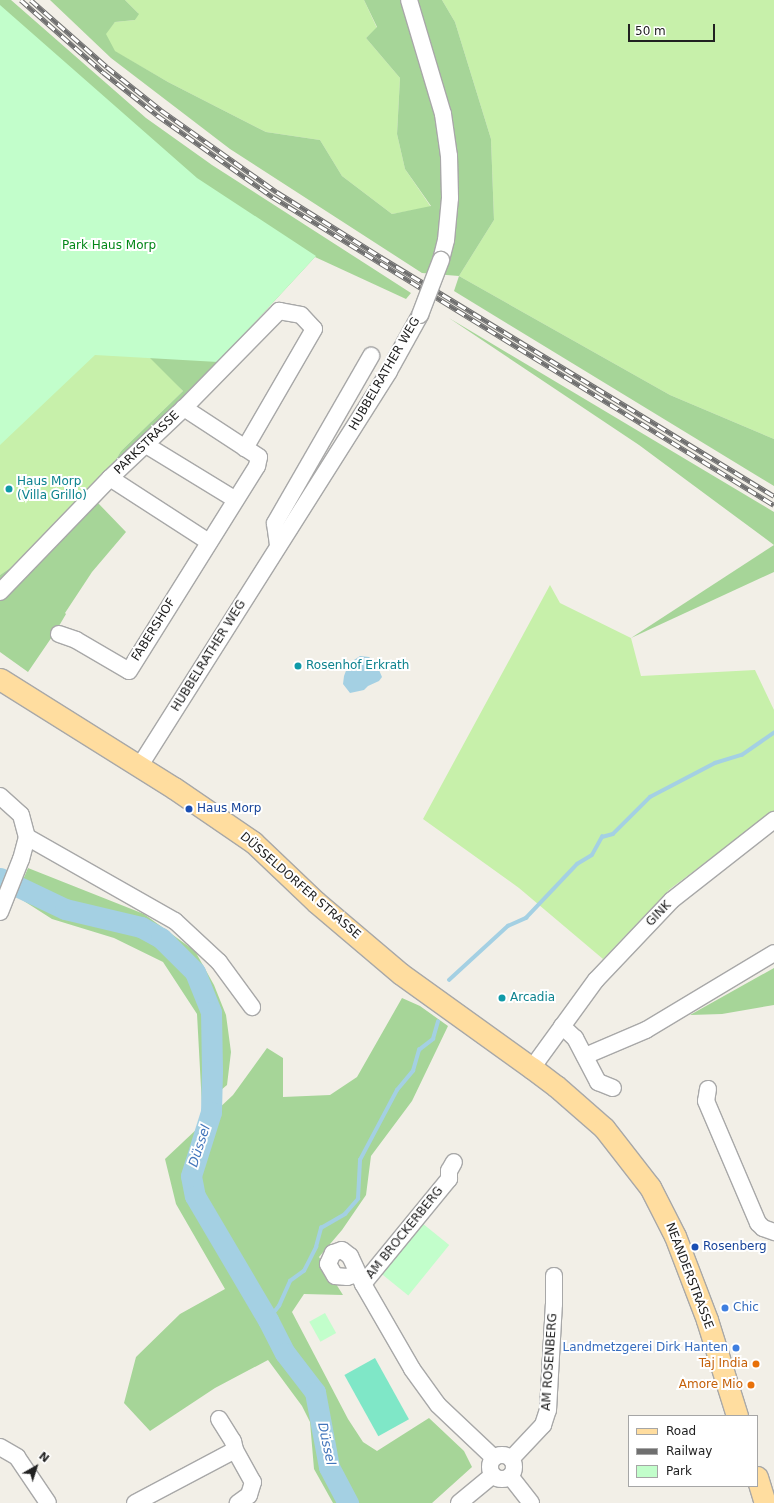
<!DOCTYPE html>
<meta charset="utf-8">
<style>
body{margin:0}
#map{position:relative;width:774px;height:1503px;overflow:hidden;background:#f2efe7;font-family:"DejaVu Sans",sans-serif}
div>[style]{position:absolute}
.grass>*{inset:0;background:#c7f0aa}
.forest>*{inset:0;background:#a6d598}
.park>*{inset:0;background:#c2fecb;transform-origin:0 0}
.pitch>*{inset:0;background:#7fe7c7;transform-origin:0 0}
.water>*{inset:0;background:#a4d0e3}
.stream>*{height:3.5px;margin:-1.75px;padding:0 1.75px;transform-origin:1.75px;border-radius:1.75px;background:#a4d0e3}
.river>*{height:21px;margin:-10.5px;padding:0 10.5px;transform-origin:10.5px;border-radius:10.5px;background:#a4d0e3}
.roads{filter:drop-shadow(1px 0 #a8a8a8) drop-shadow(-1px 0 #a8a8a8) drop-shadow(0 1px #a8a8a8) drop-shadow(0 -1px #a8a8a8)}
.minor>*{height:16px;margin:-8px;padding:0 8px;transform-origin:8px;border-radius:8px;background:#fff}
.minor>.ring{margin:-8px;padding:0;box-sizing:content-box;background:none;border:16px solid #fff;border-radius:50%}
.major>*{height:21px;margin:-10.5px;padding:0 10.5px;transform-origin:10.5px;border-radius:10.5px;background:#ffdd9f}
.rail>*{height:4.5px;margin-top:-2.25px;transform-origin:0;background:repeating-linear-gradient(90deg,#fff 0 9px,#6f6f6f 0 18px);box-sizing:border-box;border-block:1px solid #6f6f6f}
.bridges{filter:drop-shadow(1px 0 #a8a8a8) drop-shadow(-1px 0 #a8a8a8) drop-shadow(0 1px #a8a8a8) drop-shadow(0 -1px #a8a8a8)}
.minor-bridge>*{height:16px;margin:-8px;padding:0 8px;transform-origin:8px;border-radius:8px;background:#fff}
.dots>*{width:11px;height:11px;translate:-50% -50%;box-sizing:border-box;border:2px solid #fff;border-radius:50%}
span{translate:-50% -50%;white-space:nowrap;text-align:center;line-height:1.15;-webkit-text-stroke:4px #fff;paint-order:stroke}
.park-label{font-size:12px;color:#038718}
.street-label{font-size:12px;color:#212121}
.culture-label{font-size:12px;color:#0d838f}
.left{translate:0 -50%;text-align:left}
.transit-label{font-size:12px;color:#164399}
.shop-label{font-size:12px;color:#366cbe}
.right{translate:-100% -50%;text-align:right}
.food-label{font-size:12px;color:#c56008}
.water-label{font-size:13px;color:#4376bb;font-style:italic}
.legend{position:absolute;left:628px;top:1415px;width:130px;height:72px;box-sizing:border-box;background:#fff;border:1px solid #a6a6a6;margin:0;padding:5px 7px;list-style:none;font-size:12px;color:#212121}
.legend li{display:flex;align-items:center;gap:8px;height:20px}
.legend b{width:20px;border:1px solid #a6a6a6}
.north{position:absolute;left:16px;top:1447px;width:40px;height:40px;-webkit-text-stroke:3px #fff;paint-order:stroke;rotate:39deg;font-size:11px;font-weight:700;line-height:16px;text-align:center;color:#212121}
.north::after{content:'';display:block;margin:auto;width:14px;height:18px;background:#212121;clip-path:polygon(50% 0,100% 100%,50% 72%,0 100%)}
.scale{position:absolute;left:628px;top:24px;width:87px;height:18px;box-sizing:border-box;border:2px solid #212121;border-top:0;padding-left:5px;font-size:12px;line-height:14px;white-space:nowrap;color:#212121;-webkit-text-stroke:3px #fff;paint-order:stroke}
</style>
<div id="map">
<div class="grass">
<div style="clip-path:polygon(125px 0,364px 0,377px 28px,366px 38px,400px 78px,397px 134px,405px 169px,431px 207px,392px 214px,342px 176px,320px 140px,266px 132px,168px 82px,114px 51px,105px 34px,115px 22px,135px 20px,138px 13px)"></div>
<div style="clip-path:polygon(442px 0,774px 0,774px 439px,670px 395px,459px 276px,494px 220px,491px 139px,455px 22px)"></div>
<div style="clip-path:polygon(60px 256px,183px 391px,121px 451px,100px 486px,31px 554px,0 575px,0 387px)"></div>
<div style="clip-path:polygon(550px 585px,560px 603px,631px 638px,641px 676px,755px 670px,774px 710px,774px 811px,670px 889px,603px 959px,519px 888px,423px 819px)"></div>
</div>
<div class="forest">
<div style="clip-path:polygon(0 0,11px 0,146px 118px,212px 165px,411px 293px,406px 299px,315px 257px,218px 362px,100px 486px,121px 451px,183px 391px,118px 326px,0 387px)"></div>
<div style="clip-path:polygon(50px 0,125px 0,139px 14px,135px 20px,115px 22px,106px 34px,115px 51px,168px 82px,266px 132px,320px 140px,342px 176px,392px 214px,431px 206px,405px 169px,397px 134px,400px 78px,366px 38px,377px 27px,364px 0,442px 0,455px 22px,491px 139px,494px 220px,459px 276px,670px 395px,774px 439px,774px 486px,454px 291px,459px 276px,422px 273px,230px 149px,111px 58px)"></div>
<div style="clip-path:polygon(449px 318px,774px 512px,774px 545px,639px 445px)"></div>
<div style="clip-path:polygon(98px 503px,126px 532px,92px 572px,65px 613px,66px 614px,56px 631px,28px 672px,0 652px,0 575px,25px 558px,34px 566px)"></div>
<div style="clip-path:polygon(774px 545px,774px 572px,631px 638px)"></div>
<div style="clip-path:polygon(28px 868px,144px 914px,195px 951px,214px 985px,226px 1015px,231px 1052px,227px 1085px,202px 1106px,197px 1014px,163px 962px,114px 938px,52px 919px,16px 896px)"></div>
<div style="clip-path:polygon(774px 968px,774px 1005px,722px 1014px,690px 1015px)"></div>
<div style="clip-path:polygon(402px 998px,420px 1006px,448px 1026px,412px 1101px,371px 1156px,366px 1195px,342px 1230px,319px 1257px,343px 1295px,304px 1294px,292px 1312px,348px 1419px,363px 1442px,377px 1451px,429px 1418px,464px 1451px,472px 1467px,432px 1503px,333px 1503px,314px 1469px,310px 1422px,302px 1406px,268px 1360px,215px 1388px,150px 1431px,124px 1403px,136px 1357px,180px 1314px,225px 1289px,176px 1204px,165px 1159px,233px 1095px,267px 1048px,283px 1058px,283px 1097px,330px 1095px,357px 1077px)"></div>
</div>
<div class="park">
<div style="clip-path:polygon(0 5px,197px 178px,316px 256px,218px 362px,95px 355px,0 445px)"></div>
<div style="left:422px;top:1223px;width:35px;height:65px;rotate:39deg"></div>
<div style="left:325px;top:1313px;width:23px;height:18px;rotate:61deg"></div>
</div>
<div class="pitch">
<div style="left:375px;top:1358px;width:70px;height:35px;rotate:61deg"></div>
</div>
<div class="water">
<div style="clip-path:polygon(360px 656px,369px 657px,376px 663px,382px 677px,379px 681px,368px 686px,364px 690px,350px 693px,343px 684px,344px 676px,347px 668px,354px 660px)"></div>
</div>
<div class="stream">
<div style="left:449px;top:980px;width:80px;rotate:-42.5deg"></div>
<div style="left:508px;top:926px;width:20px;rotate:-24deg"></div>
<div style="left:526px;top:918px;width:74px;rotate:-46.6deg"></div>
<div style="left:577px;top:864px;width:17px;rotate:-31deg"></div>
<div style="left:592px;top:855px;width:21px;rotate:-61deg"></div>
<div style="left:602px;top:837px;width:11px;rotate:-15deg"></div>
<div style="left:613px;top:834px;width:52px;rotate:-45deg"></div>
<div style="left:650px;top:797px;width:73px;rotate:-27.6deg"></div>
<div style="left:715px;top:763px;width:28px;rotate:-17deg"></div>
<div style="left:742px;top:755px;width:39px;rotate:-35deg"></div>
<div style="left:268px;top:1320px;width:18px;rotate:-52deg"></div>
<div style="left:279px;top:1306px;width:27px;rotate:-66deg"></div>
<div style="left:290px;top:1281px;width:17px;rotate:-36deg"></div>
<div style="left:304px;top:1271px;width:27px;rotate:-63deg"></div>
<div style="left:316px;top:1247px;width:20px;rotate:-75deg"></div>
<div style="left:321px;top:1228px;width:28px;rotate:-30deg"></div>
<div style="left:345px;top:1214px;width:20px;rotate:-49deg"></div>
<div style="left:358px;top:1199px;width:39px;rotate:-87deg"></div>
<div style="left:360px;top:1160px;width:79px;rotate:-62.1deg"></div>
<div style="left:397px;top:1090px;width:25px;rotate:-50deg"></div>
<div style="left:413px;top:1071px;width:22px;rotate:-74deg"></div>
<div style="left:419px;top:1050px;width:18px;rotate:-38deg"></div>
<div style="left:433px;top:1039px;width:18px;rotate:-74deg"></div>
</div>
<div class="river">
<div style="left:0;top:878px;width:72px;rotate:25.5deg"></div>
<div style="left:65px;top:909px;width:78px;rotate:13.3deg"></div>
<div style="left:141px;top:927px;width:23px;rotate:29deg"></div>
<div style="left:161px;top:938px;width:48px;rotate:45deg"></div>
<div style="left:195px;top:972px;width:43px;rotate:68.2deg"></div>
<div style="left:211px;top:1012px;width:59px;rotate:89deg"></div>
<div style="left:212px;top:1071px;width:41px;rotate:91.4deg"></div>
<div style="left:211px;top:1112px;width:67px;rotate:107.4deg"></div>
<div style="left:191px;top:1176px;width:20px;rotate:79deg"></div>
<div style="left:195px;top:1196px;width:144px;rotate:59.5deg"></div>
<div style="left:268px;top:1320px;width:37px;rotate:63deg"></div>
<div style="left:285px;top:1353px;width:49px;rotate:52.4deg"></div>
<div style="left:315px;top:1392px;width:76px;rotate:79.4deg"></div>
<div style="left:329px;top:1467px;width:41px;rotate:62.2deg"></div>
</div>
<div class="roads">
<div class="minor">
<div style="left:409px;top:0;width:119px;rotate:73.4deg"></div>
<div style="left:443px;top:114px;width:42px;rotate:81.9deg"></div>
<div style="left:449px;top:156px;width:42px;rotate:88.6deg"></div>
<div style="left:450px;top:198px;width:42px;rotate:95.4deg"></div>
<div style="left:446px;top:240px;width:21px;rotate:104deg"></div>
<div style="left:146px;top:445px;width:105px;rotate:31.4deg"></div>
<div style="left:110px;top:478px;width:118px;rotate:32.9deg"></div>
<div style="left:278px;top:545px;width:22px;rotate:-98deg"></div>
<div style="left:275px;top:523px;width:193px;rotate:-60.1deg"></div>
<div style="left:0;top:592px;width:158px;rotate:-46deg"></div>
<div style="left:110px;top:478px;width:102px;rotate:-43.4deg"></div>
<div style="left:184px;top:408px;width:136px;rotate:-45.6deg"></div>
<div style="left:279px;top:311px;width:22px;rotate:10deg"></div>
<div style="left:301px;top:315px;width:19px;rotate:47deg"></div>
<div style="left:314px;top:329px;width:138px;rotate:120.1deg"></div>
<div style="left:59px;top:634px;width:18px;rotate:19deg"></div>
<div style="left:76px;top:640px;width:61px;rotate:30.3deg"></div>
<div style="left:129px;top:671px;width:242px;rotate:-58deg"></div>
<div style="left:257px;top:466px;width:9px;rotate:-77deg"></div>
<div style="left:259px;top:457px;width:90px;rotate:-146.8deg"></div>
<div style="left:139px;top:767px;width:468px;rotate:-57.7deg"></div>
<div style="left:389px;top:371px;width:64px;rotate:-61deg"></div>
<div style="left:0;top:796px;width:28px;rotate:42deg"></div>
<div style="left:21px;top:815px;width:23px;rotate:75deg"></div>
<div style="left:27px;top:837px;width:23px;rotate:105deg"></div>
<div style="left:21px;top:859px;width:57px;rotate:111.6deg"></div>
<div style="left:27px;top:837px;width:170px;rotate:29.6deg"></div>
<div style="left:175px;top:921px;width:60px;rotate:43deg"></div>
<div style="left:219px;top:962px;width:56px;rotate:53.7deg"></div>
<div style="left:562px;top:1026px;width:18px;rotate:43deg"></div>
<div style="left:575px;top:1038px;width:50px;rotate:62.4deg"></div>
<div style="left:598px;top:1082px;width:16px;rotate:22deg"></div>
<div style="left:585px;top:1056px;width:66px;rotate:-23.1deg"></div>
<div style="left:646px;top:1030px;width:149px;rotate:-31deg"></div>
<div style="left:532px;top:1068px;width:109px;rotate:-54deg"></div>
<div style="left:596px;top:980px;width:110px;rotate:-46.5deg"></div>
<div style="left:672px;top:900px;width:130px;rotate:-38.1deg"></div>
<div style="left:708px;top:1089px;width:12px;rotate:99deg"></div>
<div style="left:706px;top:1101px;width:133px;rotate:66.9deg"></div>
<div style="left:758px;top:1223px;width:7px;rotate:45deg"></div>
<div style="left:763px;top:1228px;width:12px;rotate:20deg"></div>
<div style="left:358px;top:1274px;width:11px;rotate:165deg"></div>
<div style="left:347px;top:1277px;width:12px;rotate:-175deg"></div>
<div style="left:335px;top:1276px;width:14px;rotate:-120deg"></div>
<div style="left:328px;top:1264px;width:12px;rotate:-66deg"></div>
<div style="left:333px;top:1253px;width:9px;rotate:-18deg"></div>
<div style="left:342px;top:1250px;width:10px;rotate:37deg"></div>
<div style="left:350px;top:1256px;width:31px;rotate:65deg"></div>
<div style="left:363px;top:1284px;width:98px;rotate:60deg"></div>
<div style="left:412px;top:1369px;width:44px;rotate:54.2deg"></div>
<div style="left:438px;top:1405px;width:77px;rotate:43.4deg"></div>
<div style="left:363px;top:1284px;width:136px;rotate:-50.7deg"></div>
<div style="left:449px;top:1179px;width:8px;rotate:-90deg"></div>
<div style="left:449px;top:1171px;width:10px;rotate:-61deg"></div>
<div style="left:219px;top:1419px;width:26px;rotate:58deg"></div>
<div style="left:233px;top:1441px;width:9px;rotate:77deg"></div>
<div style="left:0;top:1447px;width:20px;rotate:30deg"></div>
<div style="left:17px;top:1457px;width:55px;rotate:56deg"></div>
<div class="ring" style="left:490px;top:1455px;width:8px;height:8px"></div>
<div style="left:511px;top:1459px;width:47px;rotate:-46.7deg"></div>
<div style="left:543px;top:1425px;width:16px;rotate:-72deg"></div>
<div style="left:548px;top:1410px;width:106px;rotate:-86.8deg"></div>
<div style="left:554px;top:1304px;width:28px;rotate:-90deg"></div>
<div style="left:510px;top:1476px;width:34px;rotate:52deg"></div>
<div style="left:135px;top:1503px;width:113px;rotate:-27.9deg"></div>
<div style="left:235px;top:1450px;width:37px;rotate:61deg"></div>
<div style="left:253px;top:1482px;width:14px;rotate:107deg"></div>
<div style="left:249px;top:1495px;width:14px;rotate:144deg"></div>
<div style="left:459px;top:1503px;width:44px;rotate:-39.5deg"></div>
</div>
<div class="major">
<div style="left:0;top:679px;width:205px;rotate:32.1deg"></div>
<div style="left:174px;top:788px;width:96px;rotate:34.4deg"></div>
<div style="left:253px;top:842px;width:87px;rotate:43.6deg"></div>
<div style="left:316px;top:902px;width:111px;rotate:40.3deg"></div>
<div style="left:401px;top:974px;width:161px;rotate:35.7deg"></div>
<div style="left:532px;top:1068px;width:30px;rotate:37deg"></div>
<div style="left:556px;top:1086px;width:64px;rotate:41.2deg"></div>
<div style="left:604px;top:1128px;width:75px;rotate:52.1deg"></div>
<div style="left:650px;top:1187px;width:55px;rotate:63deg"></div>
<div style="left:675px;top:1236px;width:90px;rotate:69.1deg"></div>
<div style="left:707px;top:1320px;width:101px;rotate:72.6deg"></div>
<div style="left:757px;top:1477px;width:27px;rotate:73deg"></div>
</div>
</div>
<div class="rail">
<div style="left:21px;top:0;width:109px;rotate:41.3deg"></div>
<div style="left:103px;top:72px;width:69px;rotate:38.5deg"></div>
<div style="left:157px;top:115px;width:142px;rotate:35.3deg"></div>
<div style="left:273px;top:197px;width:588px;rotate:31.58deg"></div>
<div style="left:31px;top:0;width:101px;rotate:41.4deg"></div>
<div style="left:107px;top:67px;width:69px;rotate:38.5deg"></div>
<div style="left:161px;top:110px;width:142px;rotate:35.3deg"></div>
<div style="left:277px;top:192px;width:123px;rotate:32deg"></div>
<div style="left:381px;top:257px;width:460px;rotate:31.3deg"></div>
</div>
<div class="bridges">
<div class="minor-bridge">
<div style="left:420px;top:315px;width:59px;rotate:-69.1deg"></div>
</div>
</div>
<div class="dots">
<div style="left:9px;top:489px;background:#0f9aa8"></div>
<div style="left:298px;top:666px;background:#0f9aa8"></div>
<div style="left:189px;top:809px;background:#1a4fb4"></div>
<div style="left:502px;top:998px;background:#0f9aa8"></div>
<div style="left:695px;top:1247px;background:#1a4fb4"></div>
<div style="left:725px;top:1308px;background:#3f7fe0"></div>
<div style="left:736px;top:1348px;background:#3f7fe0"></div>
<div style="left:756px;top:1364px;background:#e8710a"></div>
<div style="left:751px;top:1385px;background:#e8710a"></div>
</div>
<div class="park-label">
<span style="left:109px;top:246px">Park Haus Morp</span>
</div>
<div class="street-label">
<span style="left:385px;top:374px;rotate:-60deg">HUBBELRATHER WEG</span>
<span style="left:147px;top:443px;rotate:-44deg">PARKSTRASSE</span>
<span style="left:154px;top:630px;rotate:-58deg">FABERSHOF</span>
<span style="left:209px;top:656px;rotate:-58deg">HUBBELRATHER WEG</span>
<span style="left:300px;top:886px;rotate:41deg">DÜSSELDORFER STRASSE</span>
<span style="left:659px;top:914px;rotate:-46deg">GINK</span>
<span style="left:405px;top:1233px;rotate:-51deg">AM BROCKERBERG</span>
<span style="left:689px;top:1276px;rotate:69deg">NEANDERSTRASSE</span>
<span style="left:550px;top:1362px;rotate:-86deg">AM ROSENBERG</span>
</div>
<div class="culture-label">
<span class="left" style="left:17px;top:489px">Haus Morp<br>(Villa Grillo)</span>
<span class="left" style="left:306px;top:666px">Rosenhof Erkrath</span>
<span class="left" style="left:510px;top:998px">Arcadia</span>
</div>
<div class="transit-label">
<span class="left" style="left:197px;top:809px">Haus Morp</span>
<span class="left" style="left:703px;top:1247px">Rosenberg</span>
</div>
<div class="shop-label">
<span class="left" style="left:733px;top:1308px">Chic</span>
<span class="right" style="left:728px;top:1348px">Landmetzgerei Dirk Hanten</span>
</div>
<div class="food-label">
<span class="right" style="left:748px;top:1364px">Taj India</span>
<span class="right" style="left:743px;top:1385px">Amore Mio</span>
</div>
<div class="water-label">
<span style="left:200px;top:1146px;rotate:-72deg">Düssel</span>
<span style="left:326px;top:1444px;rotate:78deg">Düssel</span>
</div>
<ul class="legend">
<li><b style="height:5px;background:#ffdd9f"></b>Road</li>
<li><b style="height:5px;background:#6f6f6f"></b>Railway</li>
<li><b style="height:11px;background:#c2fecb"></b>Park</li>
</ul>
<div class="north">N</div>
<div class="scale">50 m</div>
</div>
